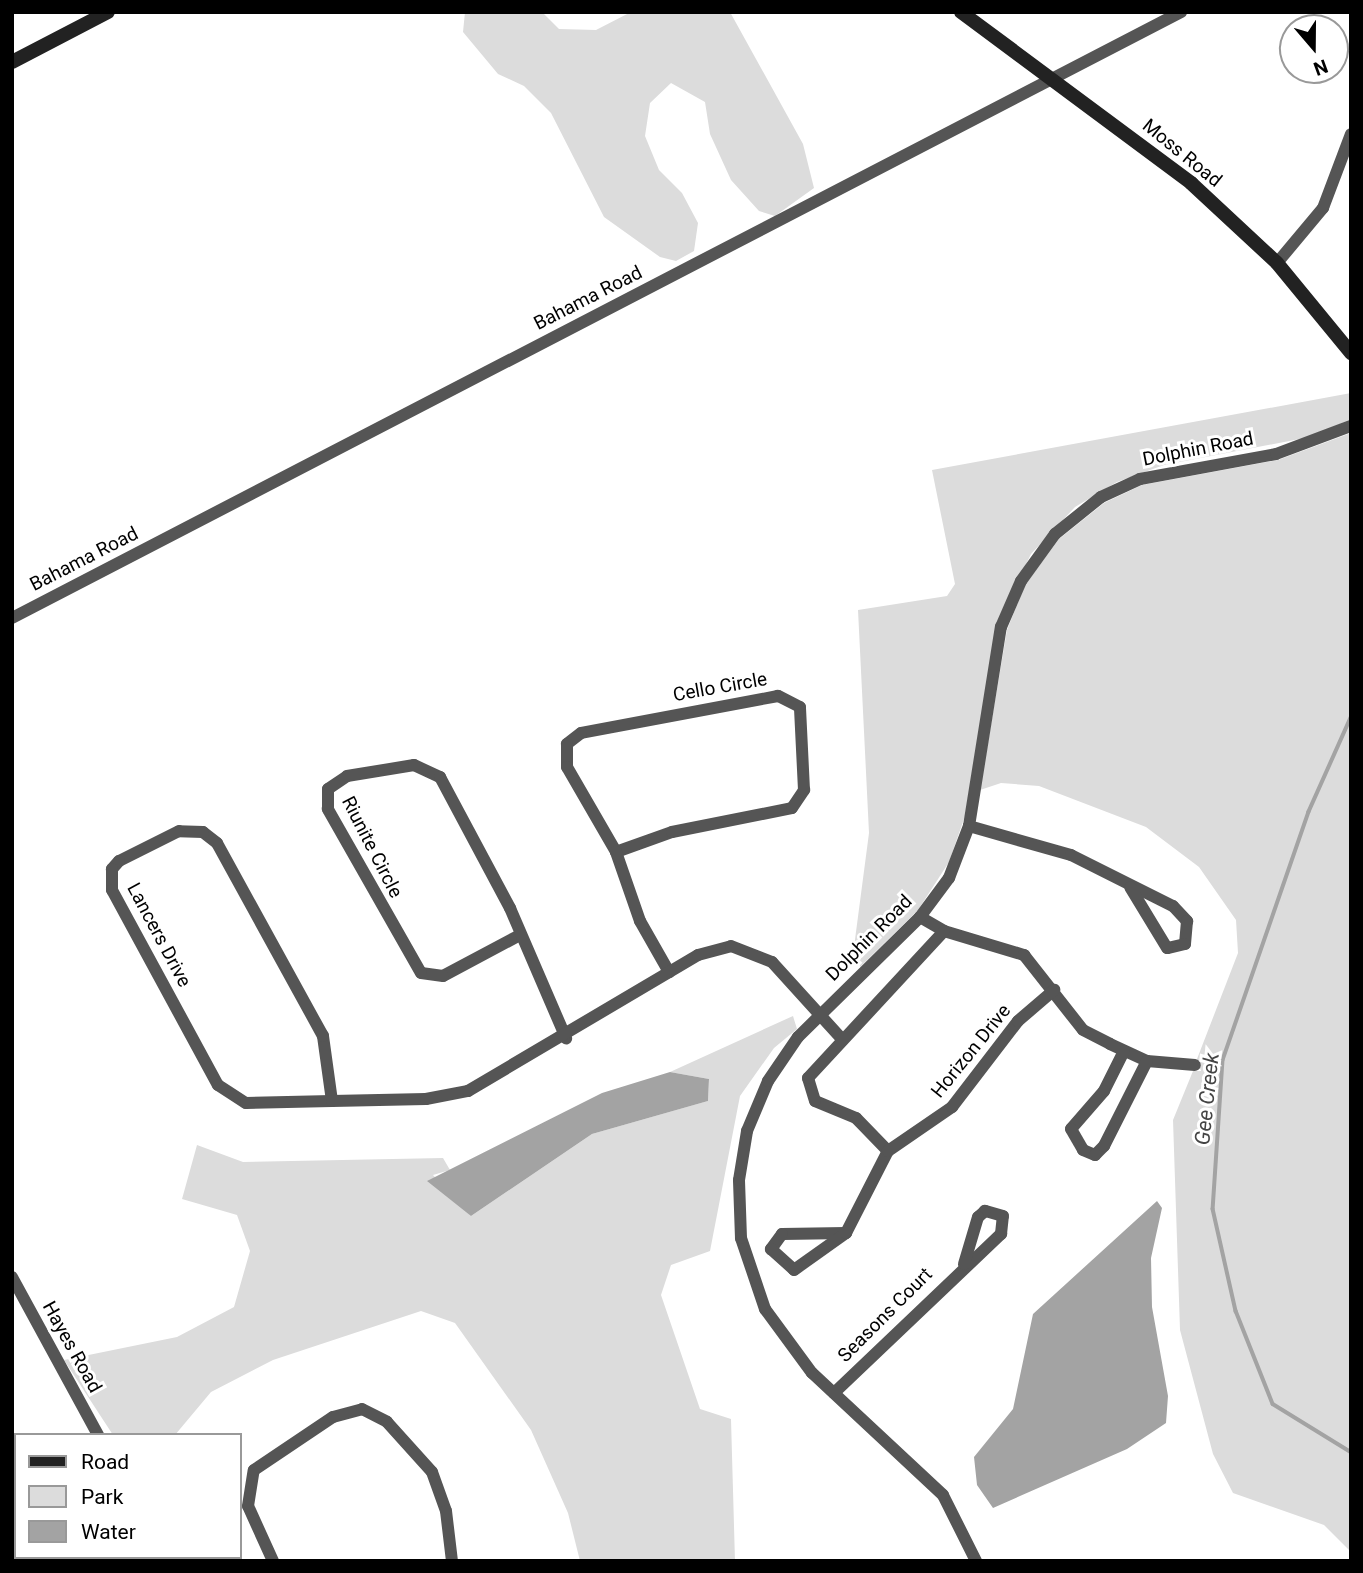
<!DOCTYPE html>
<style>
body{margin:0}
#map{position:relative;width:1363px;height:1573px;overflow:hidden;background:#fff;font-family:Roboto,sans-serif}
div>[style]{position:absolute}
.green>*{inset:0;background:#dcdcdc}
.water>*{inset:0;background:#a3a3a3}
.stream>*{height:3.5px;margin:-1.75px;padding:0 1.75px;transform-origin:1.75px;border-radius:1.75px;background:#a3a3a3}
.street>*{height:12px;margin:-6px;padding:0 6px;transform-origin:6px;border-radius:6px;background:#555}
.secondary>*{height:14px;margin:-7px;padding:0 7px;transform-origin:7px;border-radius:7px;background:#222}
span{translate:-50% -50%;white-space:nowrap;text-align:center;line-height:1.15;-webkit-text-stroke:6px #fff;paint-order:stroke}
.street-label{font-size:19px;color:#000}
.water-label{font-size:21px;color:#444;font-style:italic}
.frame{position:absolute;inset:0;border:14px solid #000;pointer-events:none}
.legend{position:absolute;left:14px;top:1433px;width:228px;height:126px;box-sizing:border-box;background:#fff;border:2px solid #999;margin:0;padding:9px 12px;list-style:none;font-size:21px;color:#000}
.legend li{display:flex;align-items:center;gap:14px;height:35px}
.legend b{width:35px;border:2px solid #999}
.north{position:absolute;left:1279px;top:14px;width:70px;height:70px;box-sizing:border-box;background:#fff;border:2px solid #999;border-radius:50%;rotate:160deg;font-size:19px;font-weight:700;line-height:28px;text-align:center;color:#000}
.north::after{content:'';display:block;margin:auto;width:24px;height:32px;background:#000;clip-path:polygon(50% 0,100% 100%,50% 72%,0 100%)}
</style>
<div id="map">
<div class="green">
<div style="clip-path:polygon(465px 12px,542px 12px,559px 29px,596px 30px,631px 12px,730px 12px,803px 144px,814px 188px,775px 216px,759px 211px,731px 180px,710px 134px,705px 102px,671px 83px,650px 103px,645px 136px,659px 170px,682px 193px,698px 223px,694px 251px,676px 261px,660px 257px,604px 217px,551px 113px,524px 86px,498px 74px,463px 32px)"></div>
<div style="clip-path:polygon(1351px 393px,1351px 419px,1310px 437px,1164px 465px,1117px 482px,1075px 507px,1031px 554px,996px 625px,965px 816px,949px 862px,918px 910px,860px 967px,854px 947px,869px 833px,858px 610px,947px 596px,955px 584px,932px 470px)"></div>
<div style="clip-path:polygon(1351px 433px,1351px 1552px,1324px 1525px,1233px 1493px,1213px 1454px,1180px 1330px,1173px 1120px,1193px 1071px,1201px 1071px,1197px 1059px,1238px 953px,1236px 920px,1199px 867px,1146px 827px,1039px 786px,1001px 783px,980px 790px,1007px 630px,1025px 585px,1059px 539px,1104px 503px,1142px 485px,1278px 460px)"></div>
<div style="clip-path:polygon(793px 1016px,797px 1029px,774px 1048px,740px 1096px,710px 1251px,671px 1265px,661px 1295px,700px 1409px,731px 1419px,735px 1561px,580px 1561px,568px 1513px,531px 1430px,455px 1323px,421px 1311px,273px 1360px,211px 1392px,175px 1435px,113px 1435px,64px 1360px,177px 1337px,234px 1307px,250px 1251px,237px 1215px,182px 1199px,197px 1145px,243px 1162px,443px 1158px,450px 1170px,433px 1175px,471px 1216px,592px 1134px,708px 1101px,709px 1079px,670px 1072px)"></div>
</div>
<div class="water">
<div style="clip-path:polygon(670px 1072px,709px 1079px,708px 1101px,592px 1134px,471px 1216px,427px 1181px,602px 1093px)"></div>
<div style="clip-path:polygon(1157px 1201px,1162px 1208px,1151px 1258px,1152px 1307px,1168px 1396px,1166px 1423px,1127px 1449px,993px 1508px,977px 1485px,974px 1457px,1013px 1409px,1033px 1314px)"></div>
</div>
<div class="stream">
<div style="left:1351px;top:718px;width:103px;rotate:114.1deg"></div>
<div style="left:1309px;top:812px;width:262px;rotate:109.1deg"></div>
<div style="left:1223px;top:1060px;width:149px;rotate:93.8deg"></div>
<div style="left:1213px;top:1209px;width:105px;rotate:77.3deg"></div>
<div style="left:1236px;top:1311px;width:100px;rotate:68.3deg"></div>
<div style="left:1273px;top:1404px;width:92px;rotate:31.6deg"></div>
</div>
<div class="street">
<div style="left:1277px;top:263px;width:72px;rotate:-50.1deg"></div>
<div style="left:1323px;top:208px;width:79px;rotate:-69.3deg"></div>
<div style="left:12px;top:618px;width:1317px;rotate:-27.4deg"></div>
<div style="left:969px;top:826px;width:106px;rotate:15.9deg"></div>
<div style="left:1071px;top:855px;width:114px;rotate:26.6deg"></div>
<div style="left:1173px;top:906px;width:21px;rotate:47deg"></div>
<div style="left:1187px;top:921px;width:23px;rotate:95deg"></div>
<div style="left:1185px;top:944px;width:18px;rotate:167deg"></div>
<div style="left:1167px;top:948px;width:71px;rotate:-121.2deg"></div>
<div style="left:616px;top:852px;width:59px;rotate:-19.7deg"></div>
<div style="left:672px;top:832px;width:122px;rotate:-11.3deg"></div>
<div style="left:792px;top:808px;width:22px;rotate:-56deg"></div>
<div style="left:804px;top:790px;width:83px;rotate:-92.8deg"></div>
<div style="left:800px;top:707px;width:25px;rotate:-153deg"></div>
<div style="left:778px;top:696px;width:200px;rotate:169.4deg"></div>
<div style="left:581px;top:733px;width:18px;rotate:142deg"></div>
<div style="left:567px;top:744px;width:23px;rotate:90deg"></div>
<div style="left:567px;top:767px;width:98px;rotate:60deg"></div>
<div style="left:616px;top:852px;width:73px;rotate:70.8deg"></div>
<div style="left:640px;top:921px;width:59px;rotate:60.4deg"></div>
<div style="left:920px;top:917px;width:28px;rotate:30deg"></div>
<div style="left:944px;top:931px;width:84px;rotate:16.7deg"></div>
<div style="left:1024px;top:955px;width:95px;rotate:51.8deg"></div>
<div style="left:1083px;top:1030px;width:30px;rotate:27deg"></div>
<div style="left:1110px;top:1044px;width:41px;rotate:24.7deg"></div>
<div style="left:1147px;top:1061px;width:48px;rotate:4.8deg"></div>
<div style="left:520px;top:935px;width:87px;rotate:152deg"></div>
<div style="left:443px;top:976px;width:22px;rotate:-172deg"></div>
<div style="left:421px;top:973px;width:189px;rotate:-119.6deg"></div>
<div style="left:328px;top:809px;width:20px;rotate:-90deg"></div>
<div style="left:328px;top:789px;width:23px;rotate:-34deg"></div>
<div style="left:347px;top:776px;width:68px;rotate:-9.3deg"></div>
<div style="left:414px;top:765px;width:29px;rotate:25deg"></div>
<div style="left:440px;top:777px;width:149px;rotate:61.9deg"></div>
<div style="left:510px;top:908px;width:142px;rotate:66.7deg"></div>
<div style="left:1124px;top:1051px;width:45px;rotate:116.6deg"></div>
<div style="left:1104px;top:1091px;width:50px;rotate:131deg"></div>
<div style="left:1071px;top:1129px;width:24px;rotate:60deg"></div>
<div style="left:1083px;top:1150px;width:13px;rotate:23deg"></div>
<div style="left:1095px;top:1155px;width:13px;rotate:-45deg"></div>
<div style="left:1104px;top:1146px;width:95px;rotate:-63.2deg"></div>
<div style="left:332px;top:1101px;width:66px;rotate:-97.9deg"></div>
<div style="left:323px;top:1036px;width:220px;rotate:-118.8deg"></div>
<div style="left:217px;top:843px;width:18px;rotate:-142deg"></div>
<div style="left:203px;top:832px;width:24px;rotate:-178deg"></div>
<div style="left:179px;top:831px;width:67px;rotate:153.4deg"></div>
<div style="left:119px;top:861px;width:11px;rotate:131deg"></div>
<div style="left:112px;top:869px;width:21px;rotate:90deg"></div>
<div style="left:112px;top:890px;width:222px;rotate:61.5deg"></div>
<div style="left:218px;top:1085px;width:33px;rotate:33deg"></div>
<div style="left:246px;top:1103px;width:86px;rotate:-1.3deg"></div>
<div style="left:332px;top:1101px;width:94px;rotate:-1.2deg"></div>
<div style="left:426px;top:1099px;width:43px;rotate:-10.8deg"></div>
<div style="left:468px;top:1091px;width:267px;rotate:-30.6deg"></div>
<div style="left:698px;top:955px;width:34px;rotate:-15deg"></div>
<div style="left:731px;top:946px;width:44px;rotate:21.3deg"></div>
<div style="left:772px;top:962px;width:103px;rotate:47.8deg"></div>
<div style="left:888px;top:1151px;width:46px;rotate:-134.1deg"></div>
<div style="left:856px;top:1118px;width:44px;rotate:-157.5deg"></div>
<div style="left:815px;top:1101px;width:24px;rotate:-107deg"></div>
<div style="left:808px;top:1078px;width:200px;rotate:-47.2deg"></div>
<div style="left:846px;top:1233px;width:64px;rotate:179.1deg"></div>
<div style="left:782px;top:1234px;width:19px;rotate:126deg"></div>
<div style="left:771px;top:1249px;width:31px;rotate:42deg"></div>
<div style="left:794px;top:1270px;width:64px;rotate:-35.4deg"></div>
<div style="left:846px;top:1233px;width:92px;rotate:-62.9deg"></div>
<div style="left:888px;top:1151px;width:78px;rotate:-34.5deg"></div>
<div style="left:952px;top:1107px;width:108px;rotate:-52.5deg"></div>
<div style="left:1018px;top:1021px;width:48px;rotate:-40.7deg"></div>
<div style="left:12px;top:1277px;width:180px;rotate:61.4deg"></div>
<div style="left:834px;top:1393px;width:231px;rotate:-43.6deg"></div>
<div style="left:1001px;top:1234px;width:18px;rotate:-84deg"></div>
<div style="left:1003px;top:1216px;width:19px;rotate:-164deg"></div>
<div style="left:985px;top:1211px;width:9px;rotate:139deg"></div>
<div style="left:978px;top:1217px;width:49px;rotate:106.6deg"></div>
<div style="left:12px;top:1556px;width:4px;rotate:-27deg"></div>
<div style="left:164px;top:1557px;width:4px;rotate:63deg"></div>
<div style="left:273px;top:1561px;width:60px;rotate:-114.4deg"></div>
<div style="left:248px;top:1506px;width:36px;rotate:-81deg"></div>
<div style="left:254px;top:1470px;width:95px;rotate:-33.9deg"></div>
<div style="left:333px;top:1417px;width:30px;rotate:-15deg"></div>
<div style="left:362px;top:1409px;width:28px;rotate:27deg"></div>
<div style="left:387px;top:1422px;width:67px;rotate:48deg"></div>
<div style="left:432px;top:1472px;width:41px;rotate:70.3deg"></div>
<div style="left:446px;top:1511px;width:50px;rotate:83.2deg"></div>
<div style="left:976px;top:1561px;width:74px;rotate:-116.6deg"></div>
<div style="left:943px;top:1495px;width:179px;rotate:-137deg"></div>
<div style="left:812px;top:1373px;width:79px;rotate:-126.3deg"></div>
<div style="left:765px;top:1309px;width:75px;rotate:-108.7deg"></div>
<div style="left:741px;top:1238px;width:58px;rotate:-92deg"></div>
<div style="left:739px;top:1180px;width:50px;rotate:-80.7deg"></div>
<div style="left:747px;top:1131px;width:54px;rotate:-67.2deg"></div>
<div style="left:768px;top:1081px;width:53px;rotate:-55.7deg"></div>
<div style="left:798px;top:1037px;width:171px;rotate:-44.5deg"></div>
<div style="left:920px;top:917px;width:49px;rotate:-53.4deg"></div>
<div style="left:949px;top:878px;width:56px;rotate:-69deg"></div>
<div style="left:969px;top:826px;width:202px;rotate:-80.9deg"></div>
<div style="left:1001px;top:627px;width:50px;rotate:-66.5deg"></div>
<div style="left:1021px;top:581px;width:58px;rotate:-54.1deg"></div>
<div style="left:1055px;top:534px;width:59px;rotate:-38.8deg"></div>
<div style="left:1101px;top:497px;width:43px;rotate:-24.8deg"></div>
<div style="left:1140px;top:479px;width:138px;rotate:-10.4deg"></div>
<div style="left:1276px;top:454px;width:80px;rotate:-20.5deg"></div>
</div>
<div class="secondary">
<div style="left:961px;top:12px;width:287px;rotate:36.6deg"></div>
<div style="left:1191px;top:183px;width:117px;rotate:42.9deg"></div>
<div style="left:1277px;top:263px;width:117px;rotate:50.6deg"></div>
<div style="left:12px;top:62px;width:108px;rotate:-27.5deg"></div>
</div>
<div class="street-label">
<span style="left:1182px;top:153px;rotate:39deg">Moss Road</span>
<span style="left:588px;top:298px;rotate:-27deg">Bahama Road</span>
<span style="left:1198px;top:449px;rotate:-11deg">Dolphin Road</span>
<span style="left:84px;top:559px;rotate:-27deg">Bahama Road</span>
<span style="left:720px;top:687px;rotate:-10deg">Cello Circle</span>
<span style="left:372px;top:847px;rotate:63deg">Riunite Circle</span>
<span style="left:159px;top:935px;rotate:62deg">Lancers Drive</span>
<span style="left:869px;top:938px;rotate:-45deg">Dolphin Road</span>
<span style="left:971px;top:1051px;rotate:-51deg">Horizon Drive</span>
<span style="left:885px;top:1315px;rotate:-45deg">Seasons Court</span>
<span style="left:72px;top:1347px;rotate:61deg">Hayes Road</span>
</div>
<div class="water-label">
<span style="left:1207px;top:1099px;rotate:-84deg">Gee Creek</span>
</div>
<div class="frame"></div>
<ul class="legend">
<li><b style="height:9px;background:#222"></b>Road</li>
<li><b style="height:19px;background:#dcdcdc"></b>Park</li>
<li><b style="height:19px;background:#a3a3a3"></b>Water</li>
</ul>
<div class="north">N</div>
</div>
